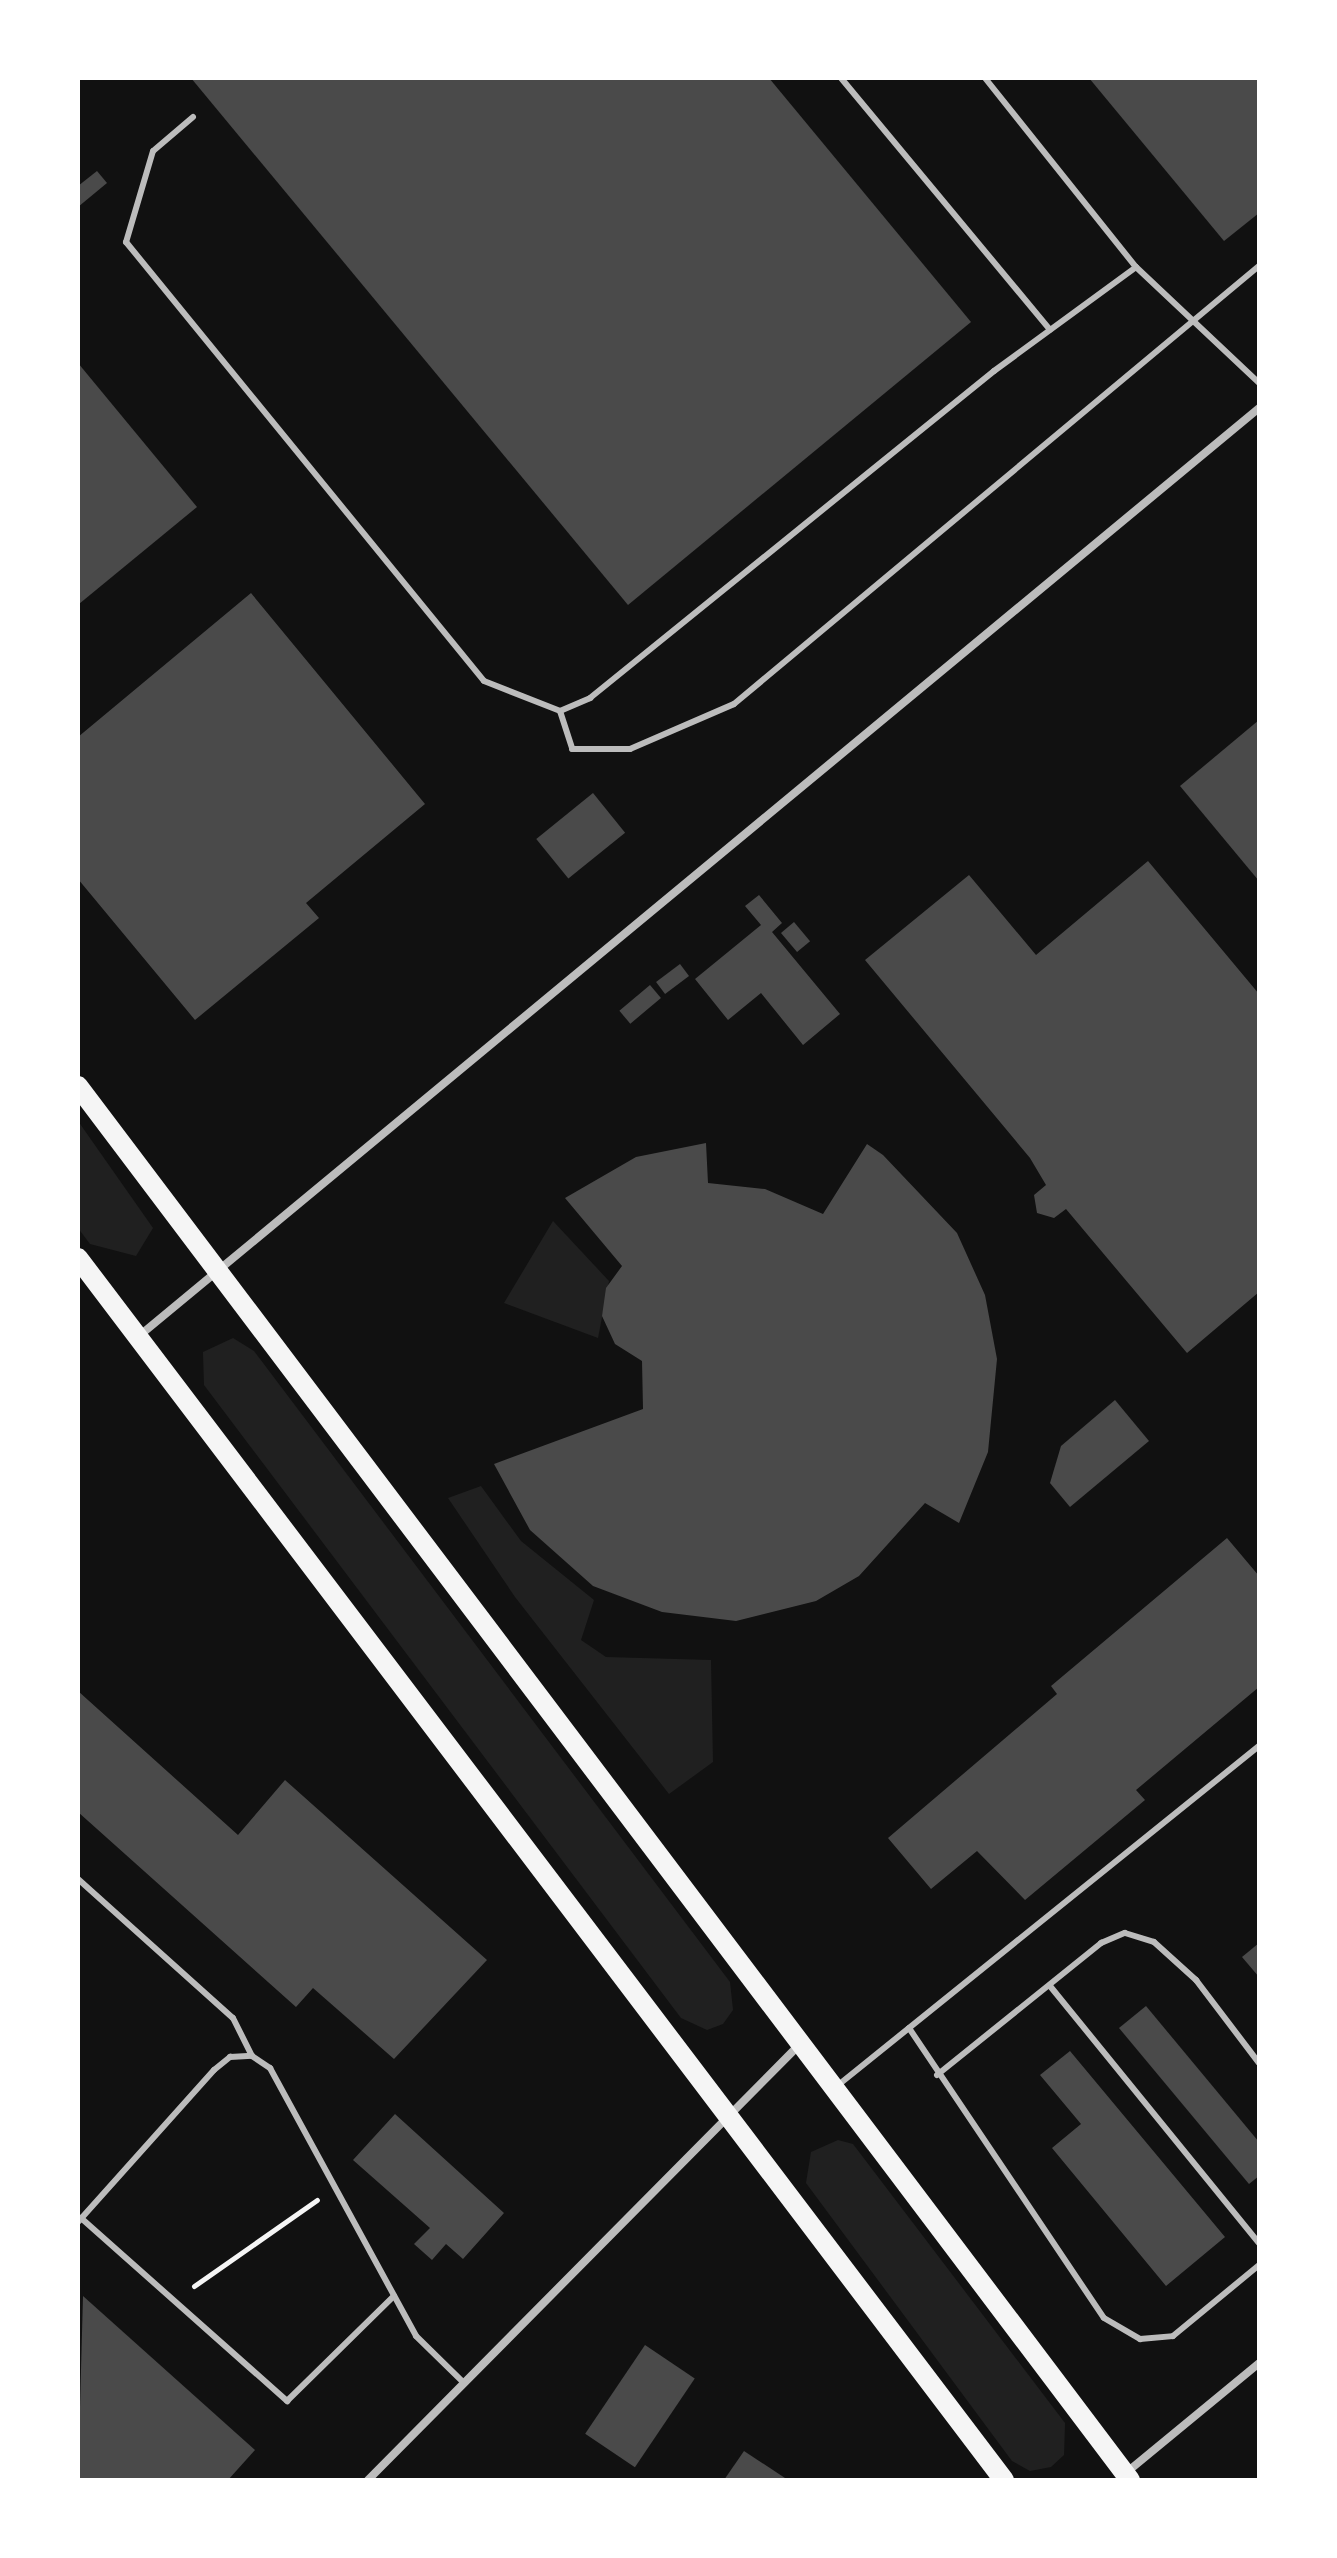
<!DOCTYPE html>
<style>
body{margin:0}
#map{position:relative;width:1337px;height:2558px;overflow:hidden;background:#111;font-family:Barlow,sans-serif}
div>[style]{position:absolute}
.green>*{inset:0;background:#202020}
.building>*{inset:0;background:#4a4a4a;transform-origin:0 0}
.path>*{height:5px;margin:-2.5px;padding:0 2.5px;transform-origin:2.5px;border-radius:2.5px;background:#f5f5f5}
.service>*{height:6px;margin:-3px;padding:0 3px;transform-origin:3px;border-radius:3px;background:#bcbcbc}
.minor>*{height:8px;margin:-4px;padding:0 4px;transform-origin:4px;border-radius:4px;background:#bcbcbc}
.primary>*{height:20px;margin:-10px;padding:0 10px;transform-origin:10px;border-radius:10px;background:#f5f5f5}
span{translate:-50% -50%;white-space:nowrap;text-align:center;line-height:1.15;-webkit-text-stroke:6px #fff;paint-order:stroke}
.frame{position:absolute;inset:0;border:80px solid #fff;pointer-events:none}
</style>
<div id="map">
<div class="green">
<div style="clip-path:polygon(78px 1121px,153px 1228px,136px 1256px,90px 1244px,78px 1228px)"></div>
<div style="clip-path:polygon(553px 1221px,609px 1281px,598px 1338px,504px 1303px)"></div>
<div style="clip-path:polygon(233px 1338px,254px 1351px,730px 1982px,733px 2010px,723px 2024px,707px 2030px,681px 2018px,204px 1385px,203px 1352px)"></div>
<div style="clip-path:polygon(481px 1486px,521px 1541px,594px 1600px,581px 1640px,606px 1657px,711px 1660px,713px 1762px,669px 1794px,515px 1597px,448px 1498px)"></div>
<div style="clip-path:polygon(838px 2140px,853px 2144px,1065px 2423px,1064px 2455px,1051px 2467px,1030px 2471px,1012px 2461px,806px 2183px,811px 2152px)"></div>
</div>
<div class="building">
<div style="clip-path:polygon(191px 78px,769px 78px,971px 322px,628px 605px)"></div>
<div style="clip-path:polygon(1089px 78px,1259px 78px,1259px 213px,1224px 241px)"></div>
<div style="clip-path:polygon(97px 171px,107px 183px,78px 207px,78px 186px)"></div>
<div style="clip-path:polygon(78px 363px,197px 507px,79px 604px,78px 603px)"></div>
<div style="clip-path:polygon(251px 593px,425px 804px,306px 903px,319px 918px,195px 1020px,78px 879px,78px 737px)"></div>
<div style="clip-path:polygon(1259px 720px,1259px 881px,1180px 786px)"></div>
<div style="left:593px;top:793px;width:51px;height:73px;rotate:51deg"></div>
<div style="clip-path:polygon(1148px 861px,1259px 994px,1259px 1292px,1187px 1353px,1066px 1209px,1054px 1218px,1037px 1213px,1034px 1195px,1046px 1185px,1030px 1158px,865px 960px,969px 875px,1036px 955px)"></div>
<div style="clip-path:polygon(759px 895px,782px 923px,772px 932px,840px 1014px,803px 1045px,761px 993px,728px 1020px,695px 979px,761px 925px,745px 906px)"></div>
<div style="left:794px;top:922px;width:25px;height:17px;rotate:50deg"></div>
<div style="left:680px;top:964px;width:15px;height:30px;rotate:53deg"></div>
<div style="left:650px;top:985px;width:17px;height:40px;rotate:50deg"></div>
<div style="clip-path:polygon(706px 1143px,708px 1183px,765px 1189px,823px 1214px,867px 1144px,883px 1155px,957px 1233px,985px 1295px,997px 1359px,988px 1452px,959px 1523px,925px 1503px,859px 1576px,816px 1601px,736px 1621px,662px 1612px,593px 1586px,530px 1530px,494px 1464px,643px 1409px,642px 1361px,615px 1344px,602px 1316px,606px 1288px,622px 1266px,565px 1198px,636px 1157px)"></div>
<div style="clip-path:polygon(1115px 1400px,1149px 1441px,1070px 1507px,1050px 1483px,1061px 1446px)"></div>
<div style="clip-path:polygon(1227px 1538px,1259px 1576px,1259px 1687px,1136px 1790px,1145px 1800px,1025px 1900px,977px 1851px,931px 1889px,888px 1838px,1057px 1694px,1051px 1686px)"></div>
<div style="clip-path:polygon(78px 1691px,238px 1835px,285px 1780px,487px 1960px,394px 2059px,313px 1988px,296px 2007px,78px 1812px)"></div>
<div style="clip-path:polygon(1259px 1943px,1259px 1977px,1242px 1957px)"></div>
<div style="clip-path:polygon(1146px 2006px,1259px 2142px,1259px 2176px,1249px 2184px,1119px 2028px)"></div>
<div style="clip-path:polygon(1070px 2051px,1225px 2237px,1166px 2286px,1052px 2148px,1081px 2124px,1040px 2075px)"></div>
<div style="clip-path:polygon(395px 2114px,504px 2213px,463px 2259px,446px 2244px,432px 2260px,414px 2244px,430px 2228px,353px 2160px)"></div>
<div style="clip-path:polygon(83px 2296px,255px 2450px,228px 2480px,78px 2480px)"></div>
<div style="left:645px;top:2345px;width:60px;height:107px;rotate:34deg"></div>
<div style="clip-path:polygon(744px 2451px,788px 2480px,724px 2480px)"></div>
</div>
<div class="path">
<div style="left:194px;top:2286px;width:150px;rotate:-35deg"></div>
</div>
<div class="service">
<div style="left:841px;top:78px;width:327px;rotate:50.3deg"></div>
<div style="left:985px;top:78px;width:242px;rotate:51.4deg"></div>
<div style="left:193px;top:117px;width:52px;rotate:139.6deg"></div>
<div style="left:153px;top:151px;width:95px;rotate:106.5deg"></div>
<div style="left:126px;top:242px;width:566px;rotate:50.8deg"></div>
<div style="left:484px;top:681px;width:82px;rotate:21.5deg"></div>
<div style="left:560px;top:711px;width:33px;rotate:-23deg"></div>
<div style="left:590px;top:698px;width:520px;rotate:-38.99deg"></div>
<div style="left:994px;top:371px;width:176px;rotate:-36.2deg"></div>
<div style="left:1136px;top:267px;width:169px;rotate:43.3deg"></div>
<div style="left:560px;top:711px;width:40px;rotate:72deg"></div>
<div style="left:572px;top:749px;width:58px"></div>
<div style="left:630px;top:749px;width:113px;rotate:-23.4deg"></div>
<div style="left:734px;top:704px;width:684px;rotate:-39.84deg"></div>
<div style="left:78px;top:1879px;width:208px;rotate:41.9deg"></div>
<div style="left:233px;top:2018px;width:42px;rotate:63.4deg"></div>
<div style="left:1050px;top:1986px;width:331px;rotate:50.9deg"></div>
<div style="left:909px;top:2028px;width:349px;rotate:56.1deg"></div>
<div style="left:1104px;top:2318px;width:42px;rotate:30.3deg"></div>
<div style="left:1140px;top:2339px;width:33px;rotate:-5deg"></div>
<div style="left:1173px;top:2336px;width:112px;rotate:-39.5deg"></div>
<div style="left:937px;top:2075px;width:211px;rotate:-38.8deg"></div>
<div style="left:1101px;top:1943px;width:26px;rotate:-23deg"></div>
<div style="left:1125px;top:1933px;width:30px;rotate:17deg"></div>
<div style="left:1154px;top:1942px;width:57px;rotate:42.1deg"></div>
<div style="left:1196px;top:1980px;width:104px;rotate:52.8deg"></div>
<div style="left:837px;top:2086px;width:542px;rotate:-38.86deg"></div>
<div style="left:81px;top:2218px;width:276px;rotate:41.6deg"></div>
<div style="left:287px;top:2401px;width:150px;rotate:-44.5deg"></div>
<div style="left:78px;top:2222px;width:204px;rotate:-48.2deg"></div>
<div style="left:214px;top:2070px;width:21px;rotate:-39deg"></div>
<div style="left:230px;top:2057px;width:22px;rotate:-3deg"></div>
<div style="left:252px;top:2056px;width:22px;rotate:34deg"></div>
<div style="left:270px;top:2068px;width:305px;rotate:61.4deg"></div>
<div style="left:416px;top:2336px;width:67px;rotate:44.4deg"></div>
</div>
<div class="minor">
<div style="left:139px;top:1336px;width:1455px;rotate:-39.64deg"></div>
<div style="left:1127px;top:2472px;width:171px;rotate:-39.5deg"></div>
<div style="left:368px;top:2480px;width:615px;rotate:-45.26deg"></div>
</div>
<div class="primary">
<div style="left:78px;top:1086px;width:1746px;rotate:52.96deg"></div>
<div style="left:78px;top:1258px;width:1533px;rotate:52.85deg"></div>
</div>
<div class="frame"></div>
</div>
